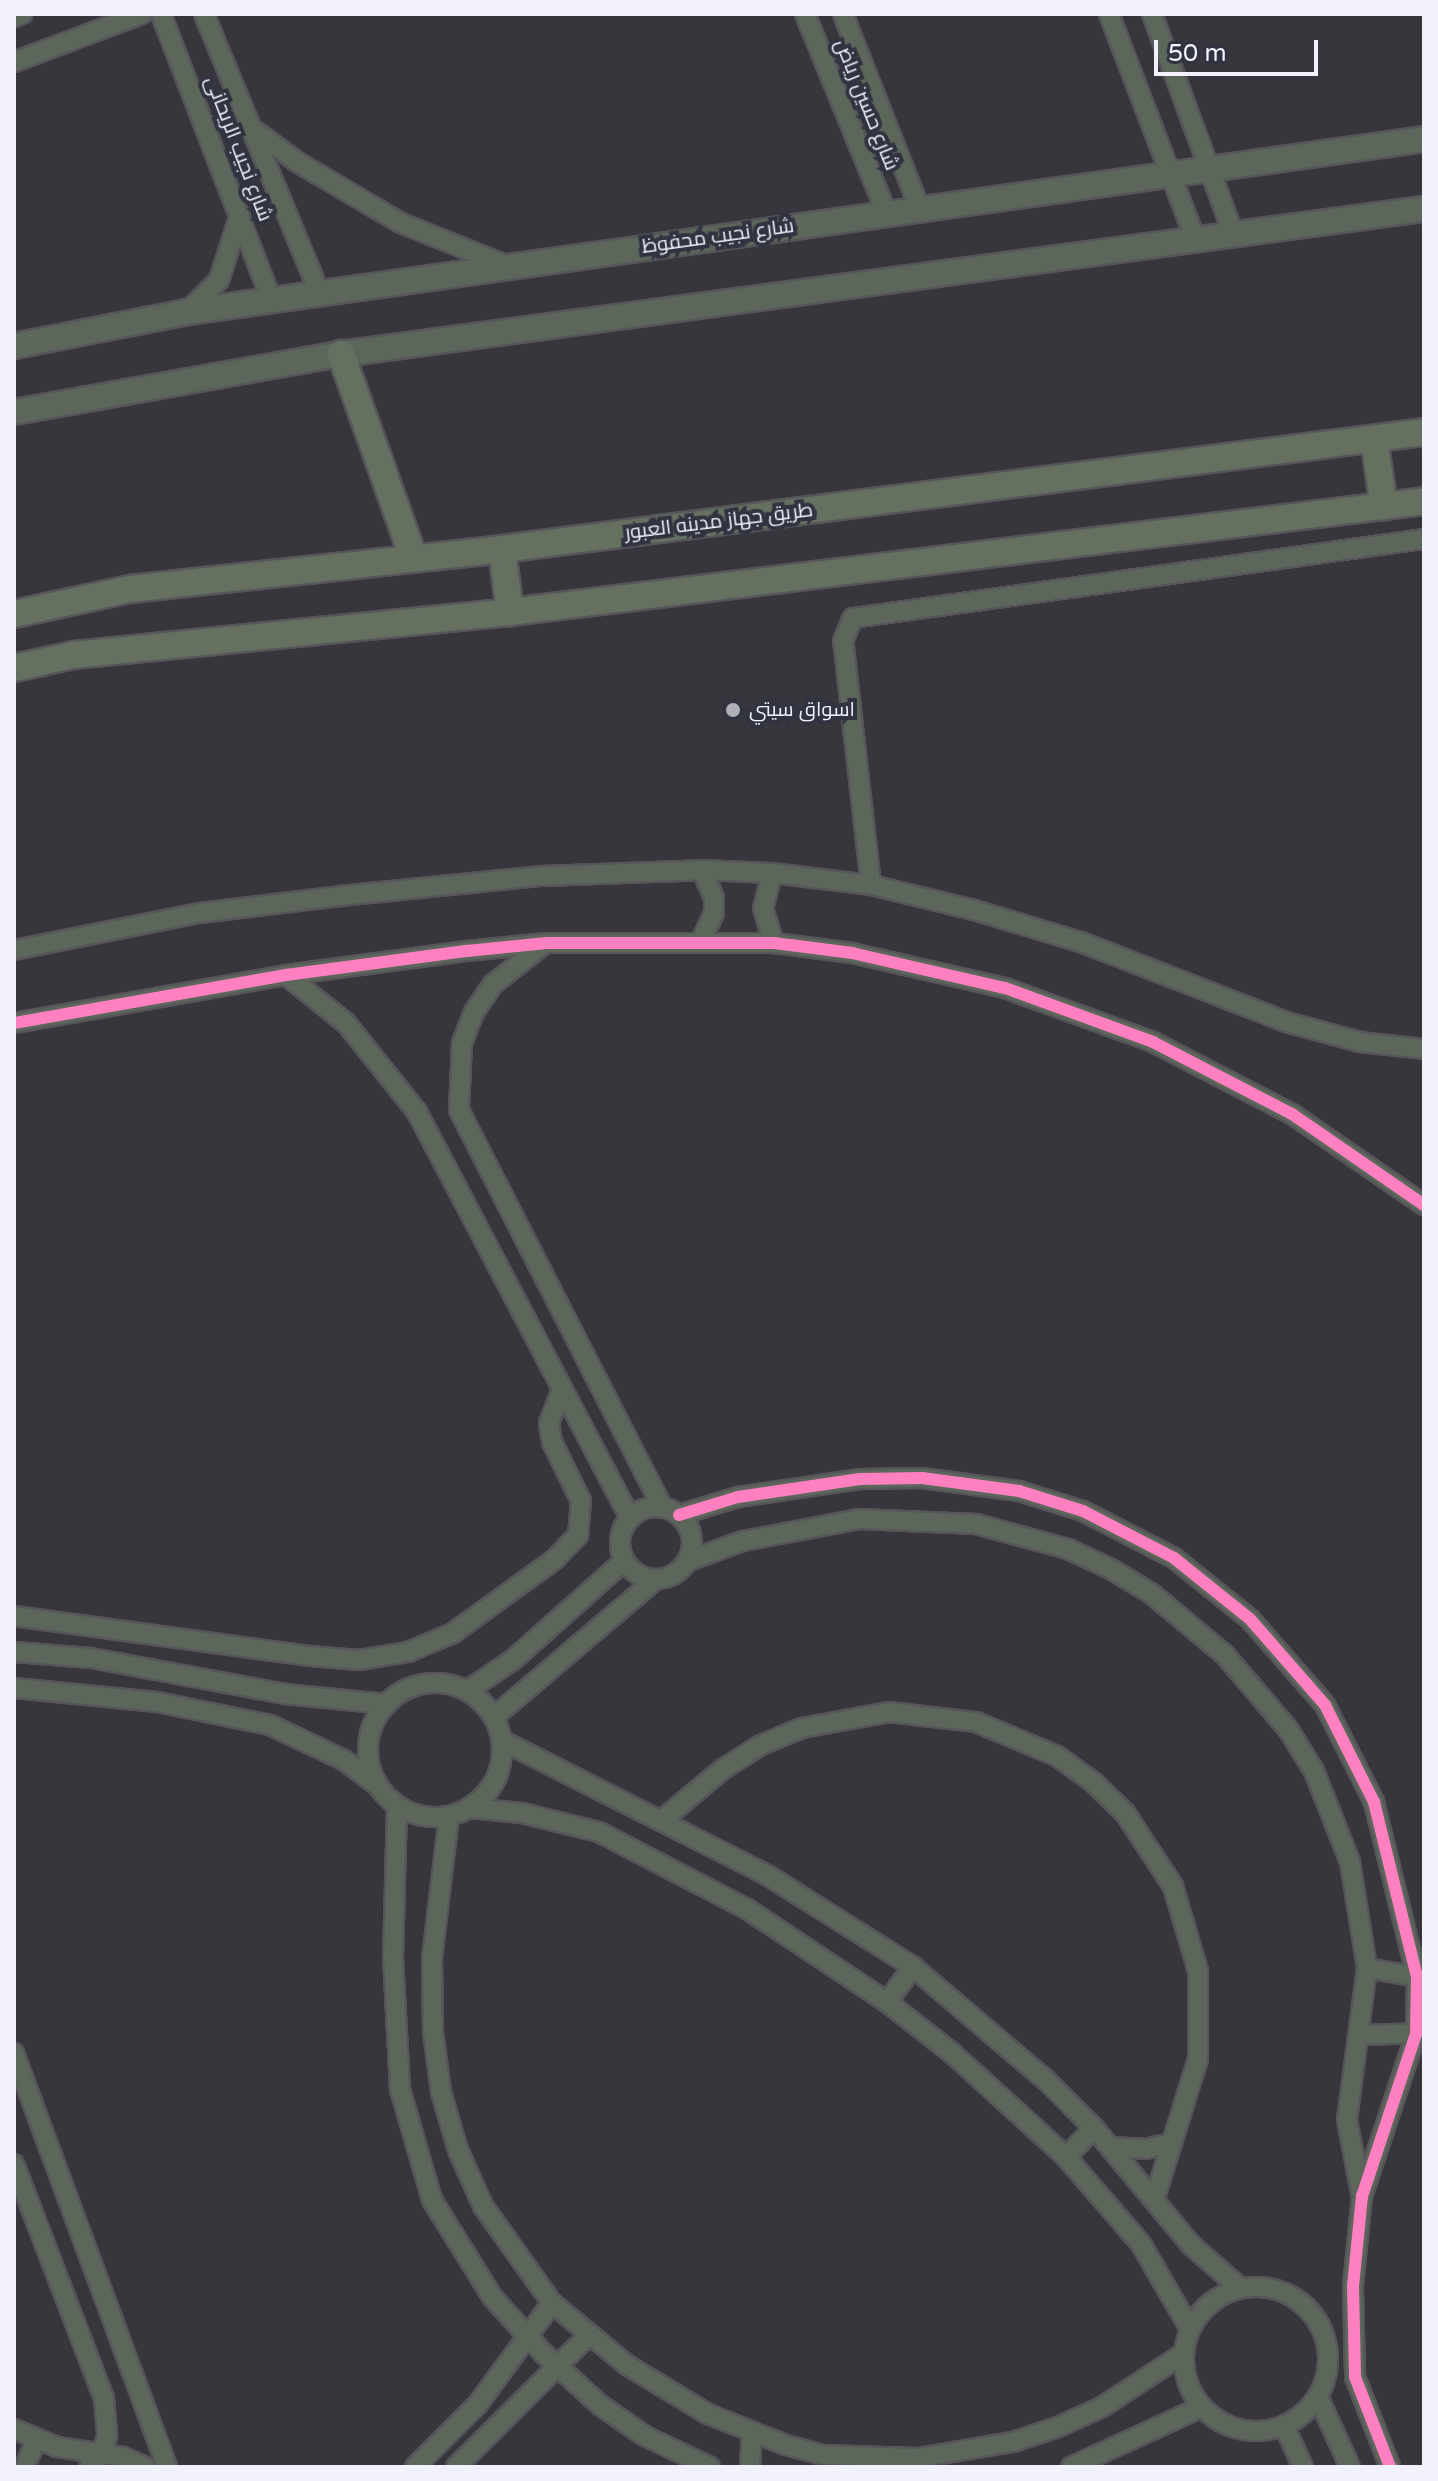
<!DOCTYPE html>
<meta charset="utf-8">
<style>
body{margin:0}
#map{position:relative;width:1438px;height:2481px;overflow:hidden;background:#36363c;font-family:"Varela Round",Cairo,sans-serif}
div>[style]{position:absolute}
.roads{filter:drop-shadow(2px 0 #55555a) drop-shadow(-2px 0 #55555a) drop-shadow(0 2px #55555a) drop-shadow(0 -2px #55555a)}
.minor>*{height:18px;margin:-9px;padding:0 9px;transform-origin:9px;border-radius:9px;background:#5c665a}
.minor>.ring{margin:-9px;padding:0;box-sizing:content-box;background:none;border:18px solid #5c665a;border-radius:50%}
.tertiary>*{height:24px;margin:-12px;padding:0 12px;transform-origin:12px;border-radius:12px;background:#5c665a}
.secondary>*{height:26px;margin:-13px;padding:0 13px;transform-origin:13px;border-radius:13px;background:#657061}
.cycleway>*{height:12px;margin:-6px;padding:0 6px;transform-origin:6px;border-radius:6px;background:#ff80c0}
.dots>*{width:22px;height:22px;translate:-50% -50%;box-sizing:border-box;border:4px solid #323340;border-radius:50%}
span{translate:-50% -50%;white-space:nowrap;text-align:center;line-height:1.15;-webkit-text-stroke:8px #323340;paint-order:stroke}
.street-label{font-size:20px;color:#f1f2fb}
.poi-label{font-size:20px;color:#f1f2fb}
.left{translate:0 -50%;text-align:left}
.frame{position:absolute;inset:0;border:16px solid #f1f2fb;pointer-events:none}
.scale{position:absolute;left:1154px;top:40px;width:164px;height:36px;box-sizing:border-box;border:4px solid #f1f2fb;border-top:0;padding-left:10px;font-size:24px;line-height:28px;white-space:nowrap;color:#f1f2fb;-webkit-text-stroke:6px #323340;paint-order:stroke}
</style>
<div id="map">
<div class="roads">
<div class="minor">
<div style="left:161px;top:14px;width:308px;rotate:68.9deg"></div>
<div style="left:204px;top:14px;width:303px;rotate:67.5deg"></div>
<div style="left:805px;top:14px;width:216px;rotate:67.7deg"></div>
<div style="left:843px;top:14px;width:210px;rotate:68.5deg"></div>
<div style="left:1109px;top:14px;width:238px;rotate:69deg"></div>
<div style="left:1152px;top:14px;width:230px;rotate:69.7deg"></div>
<div style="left:14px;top:17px;width:9px;rotate:-21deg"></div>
<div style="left:14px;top:62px;width:137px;rotate:-20.6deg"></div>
<div style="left:254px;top:130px;width:56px;rotate:36.3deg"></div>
<div style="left:299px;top:163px;width:118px;rotate:30.5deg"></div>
<div style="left:401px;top:223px;width:115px;rotate:21.9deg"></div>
<div style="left:187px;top:312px;width:45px;rotate:-45deg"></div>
<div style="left:219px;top:280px;width:68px;rotate:-72.1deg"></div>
<div style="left:772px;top:873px;width:36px;rotate:104deg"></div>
<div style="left:763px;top:908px;width:37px;rotate:73deg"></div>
<div style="left:871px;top:885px;width:246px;rotate:-96.5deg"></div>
<div style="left:843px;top:641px;width:25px;rotate:-67deg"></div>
<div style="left:853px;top:618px;width:576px;rotate:-7.88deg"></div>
<div style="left:701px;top:941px;width:31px;rotate:-65deg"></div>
<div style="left:714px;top:913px;width:15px;rotate:-90deg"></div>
<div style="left:714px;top:898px;width:30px;rotate:-113deg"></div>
<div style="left:543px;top:945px;width:63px;rotate:142deg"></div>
<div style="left:493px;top:984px;width:34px;rotate:124deg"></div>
<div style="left:474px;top:1012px;width:33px;rotate:111deg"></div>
<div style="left:462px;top:1043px;width:67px;rotate:92.6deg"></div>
<div style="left:459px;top:1110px;width:447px;rotate:62.9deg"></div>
<div style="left:14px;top:950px;width:190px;rotate:-11.3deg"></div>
<div style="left:200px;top:913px;width:141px;rotate:-6.9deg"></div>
<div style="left:340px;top:896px;width:203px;rotate:-5.7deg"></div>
<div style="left:542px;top:876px;width:160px;rotate:-2.1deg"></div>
<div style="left:702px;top:870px;width:70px;rotate:2.5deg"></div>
<div style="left:772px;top:873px;width:100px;rotate:6.9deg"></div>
<div style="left:871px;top:885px;width:106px;rotate:13.6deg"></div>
<div style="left:974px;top:910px;width:112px;rotate:16.7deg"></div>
<div style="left:1081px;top:942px;width:220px;rotate:21.3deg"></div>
<div style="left:1286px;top:1022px;width:77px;rotate:15.1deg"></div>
<div style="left:1360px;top:1042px;width:64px;rotate:6.2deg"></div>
<div style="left:286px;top:975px;width:77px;rotate:38.7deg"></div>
<div style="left:346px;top:1023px;width:114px;rotate:51.4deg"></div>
<div style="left:417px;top:1112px;width:458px;rotate:62.3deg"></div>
<div style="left:14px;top:1023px;width:276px;rotate:-10deg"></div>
<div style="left:286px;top:975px;width:183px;rotate:-7.6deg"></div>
<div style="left:467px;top:951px;width:80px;rotate:-5.7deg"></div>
<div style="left:547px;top:943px;width:227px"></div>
<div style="left:774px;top:943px;width:79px;rotate:7.3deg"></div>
<div style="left:852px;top:953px;width:157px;rotate:12.9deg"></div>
<div style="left:1005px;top:988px;width:158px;rotate:20deg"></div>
<div style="left:1153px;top:1042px;width:157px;rotate:27.4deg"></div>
<div style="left:1292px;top:1114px;width:160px;rotate:34.6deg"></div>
<div class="ring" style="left:620px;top:1507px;width:54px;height:54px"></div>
<div style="left:679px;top:1515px;width:62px;rotate:-17deg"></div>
<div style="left:738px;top:1497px;width:123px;rotate:-8.4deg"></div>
<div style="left:860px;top:1479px;width:62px;rotate:-0.9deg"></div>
<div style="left:922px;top:1478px;width:98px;rotate:7.6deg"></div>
<div style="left:1019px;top:1491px;width:67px;rotate:17.4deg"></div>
<div style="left:1083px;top:1511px;width:102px;rotate:27.3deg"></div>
<div style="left:1174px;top:1558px;width:97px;rotate:38.8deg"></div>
<div style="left:1250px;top:1619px;width:114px;rotate:48.9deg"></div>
<div style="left:1325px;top:1705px;width:109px;rotate:63.2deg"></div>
<div style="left:1374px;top:1802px;width:180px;rotate:76.2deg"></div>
<div style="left:1417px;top:1977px;width:57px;rotate:91deg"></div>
<div style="left:1416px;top:2034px;width:171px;rotate:108.4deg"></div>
<div style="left:1362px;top:2196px;width:90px;rotate:95.7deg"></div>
<div style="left:1353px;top:2286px;width:91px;rotate:88.7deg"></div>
<div style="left:1355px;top:2377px;width:97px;rotate:68.7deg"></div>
<div style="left:688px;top:1561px;width:59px;rotate:-20deg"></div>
<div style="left:743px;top:1541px;width:118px;rotate:-10.7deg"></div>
<div style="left:859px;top:1519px;width:117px;rotate:2.4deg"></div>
<div style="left:976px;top:1524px;width:95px;rotate:15.2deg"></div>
<div style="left:1068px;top:1549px;width:47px;rotate:24.9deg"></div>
<div style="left:1111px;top:1569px;width:48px;rotate:31.4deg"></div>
<div style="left:1152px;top:1594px;width:95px;rotate:39.9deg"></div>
<div style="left:1225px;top:1655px;width:97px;rotate:49.6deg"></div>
<div style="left:1288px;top:1729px;width:49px;rotate:58.2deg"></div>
<div style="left:1314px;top:1771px;width:98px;rotate:68.4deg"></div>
<div style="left:1350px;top:1862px;width:107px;rotate:80.9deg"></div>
<div style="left:1367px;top:1968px;width:153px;rotate:97.5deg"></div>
<div style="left:1347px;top:2120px;width:74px;rotate:79.1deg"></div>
<div style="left:14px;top:1616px;width:299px;rotate:7.7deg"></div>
<div style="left:310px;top:1656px;width:49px;rotate:4.7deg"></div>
<div style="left:359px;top:1660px;width:50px;rotate:-9.3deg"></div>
<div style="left:408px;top:1652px;width:49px;rotate:-22.9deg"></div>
<div style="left:453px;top:1633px;width:125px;rotate:-35.9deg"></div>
<div style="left:554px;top:1560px;width:35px;rotate:-46deg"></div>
<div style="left:578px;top:1535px;width:34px;rotate:-85deg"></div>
<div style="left:581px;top:1501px;width:66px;rotate:-116.2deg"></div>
<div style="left:552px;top:1442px;width:19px;rotate:-99deg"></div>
<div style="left:549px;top:1423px;width:36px;rotate:-69deg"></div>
<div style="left:14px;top:1652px;width:77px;rotate:4.5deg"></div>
<div style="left:91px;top:1658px;width:197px;rotate:10.5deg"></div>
<div style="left:285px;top:1694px;width:102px;rotate:5.6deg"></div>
<div class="ring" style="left:368px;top:1683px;width:116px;height:116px"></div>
<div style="left:14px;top:1688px;width:144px;rotate:5.6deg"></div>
<div style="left:157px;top:1702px;width:115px;rotate:11.5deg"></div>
<div style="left:270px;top:1725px;width:82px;rotate:25.3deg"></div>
<div style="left:344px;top:1760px;width:40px;rotate:37deg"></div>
<div style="left:467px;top:1691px;width:57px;rotate:-34.2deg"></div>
<div style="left:514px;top:1659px;width:147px;rotate:-41.7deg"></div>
<div style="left:494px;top:1717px;width:211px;rotate:-40.4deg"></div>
<div style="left:501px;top:1740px;width:298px;rotate:26.9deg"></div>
<div style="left:767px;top:1875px;width:173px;rotate:32.2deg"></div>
<div style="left:913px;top:1967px;width:175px;rotate:40.4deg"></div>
<div style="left:1046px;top:2080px;width:68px;rotate:45deg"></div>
<div style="left:1094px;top:2128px;width:152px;rotate:50.3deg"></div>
<div style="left:1191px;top:2245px;width:65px;rotate:41.3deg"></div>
<div style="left:397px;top:1806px;width:150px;rotate:91.5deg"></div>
<div style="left:393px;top:1956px;width:133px;rotate:87deg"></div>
<div style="left:400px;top:2089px;width:116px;rotate:73.9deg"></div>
<div style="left:432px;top:2200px;width:115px;rotate:58.1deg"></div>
<div style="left:493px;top:2298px;width:74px;rotate:47.7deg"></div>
<div style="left:543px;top:2353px;width:77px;rotate:42.4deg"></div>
<div style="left:600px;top:2405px;width:55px;rotate:34.6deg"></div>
<div style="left:645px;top:2436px;width:72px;rotate:25.5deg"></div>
<div style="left:469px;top:1808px;width:53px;rotate:5.4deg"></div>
<div style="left:522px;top:1813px;width:79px;rotate:13.9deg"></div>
<div style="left:599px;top:1832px;width:167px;rotate:27.5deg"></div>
<div style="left:747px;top:1909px;width:168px;rotate:33.6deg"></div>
<div style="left:887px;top:2002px;width:84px;rotate:38.2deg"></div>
<div style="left:953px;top:2054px;width:153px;rotate:42.3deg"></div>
<div style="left:1066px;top:2157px;width:115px;rotate:49.2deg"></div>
<div style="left:1141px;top:2244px;width:98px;rotate:60deg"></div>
<div style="left:449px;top:1816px;width:144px;rotate:96.8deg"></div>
<div style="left:432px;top:1959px;width:72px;rotate:89.2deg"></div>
<div style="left:433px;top:2031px;width:62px;rotate:82.5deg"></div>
<div style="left:441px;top:2092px;width:60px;rotate:73.7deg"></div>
<div style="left:458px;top:2150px;width:61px;rotate:65.9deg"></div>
<div style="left:483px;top:2206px;width:119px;rotate:54.6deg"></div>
<div style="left:552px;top:2303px;width:97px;rotate:39.6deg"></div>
<div style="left:627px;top:2365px;width:95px;rotate:31.2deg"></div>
<div style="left:708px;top:2414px;width:84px;rotate:21.7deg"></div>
<div style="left:786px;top:2445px;width:38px;rotate:15deg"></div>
<div style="left:823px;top:2455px;width:95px;rotate:1.8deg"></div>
<div style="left:918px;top:2458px;width:96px;rotate:-9.6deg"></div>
<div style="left:1013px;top:2442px;width:47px;rotate:-18.4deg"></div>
<div style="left:1058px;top:2427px;width:48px;rotate:-24.4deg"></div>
<div style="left:1102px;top:2407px;width:97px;rotate:-33.2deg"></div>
<div style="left:662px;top:1820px;width:80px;rotate:-39.9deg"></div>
<div style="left:723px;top:1769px;width:45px;rotate:-32.3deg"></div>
<div style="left:761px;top:1745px;width:44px;rotate:-22.5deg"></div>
<div style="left:802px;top:1728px;width:88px;rotate:-10.4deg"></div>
<div style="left:889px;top:1712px;width:88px;rotate:6.6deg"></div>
<div style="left:976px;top:1722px;width:88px;rotate:22.8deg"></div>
<div style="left:1057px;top:1756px;width:44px;rotate:35.8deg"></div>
<div style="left:1093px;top:1782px;width:45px;rotate:44.1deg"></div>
<div style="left:1125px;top:1813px;width:87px;rotate:56.7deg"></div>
<div style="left:1173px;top:1886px;width:89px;rotate:73.6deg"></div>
<div style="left:1198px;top:1971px;width:88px;rotate:90deg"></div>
<div style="left:1198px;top:2059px;width:148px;rotate:107.3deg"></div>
<div style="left:1367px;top:1968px;width:58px;rotate:10deg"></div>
<div style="left:887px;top:2002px;width:44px;rotate:-53.4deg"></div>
<div style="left:1360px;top:2035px;width:64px;rotate:-1.8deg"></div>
<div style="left:14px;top:2053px;width:441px;rotate:69.7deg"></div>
<div style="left:1110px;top:2147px;width:35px;rotate:3deg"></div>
<div style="left:1145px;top:2149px;width:28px;rotate:-13deg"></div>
<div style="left:1066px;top:2157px;width:40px;rotate:-46deg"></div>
<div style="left:14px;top:2164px;width:251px;rotate:69deg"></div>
<div style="left:104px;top:2398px;width:38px;rotate:85deg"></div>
<div style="left:107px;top:2436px;width:19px;rotate:106deg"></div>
<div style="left:102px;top:2454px;width:18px;rotate:135deg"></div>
<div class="ring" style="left:1184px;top:2287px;width:126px;height:126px"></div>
<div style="left:1318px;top:2397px;width:77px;rotate:65.4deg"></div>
<div style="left:1284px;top:2426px;width:45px;rotate:65.1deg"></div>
<div style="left:14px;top:2429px;width:47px;rotate:22.7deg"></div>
<div style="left:57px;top:2447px;width:67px;rotate:8.6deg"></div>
<div style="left:123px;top:2457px;width:24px;rotate:24deg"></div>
<div style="left:25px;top:2467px;width:29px;rotate:-68deg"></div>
<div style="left:415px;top:2467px;width:89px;rotate:-45deg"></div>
<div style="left:478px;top:2404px;width:125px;rotate:-53.8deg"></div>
<div style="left:456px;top:2467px;width:186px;rotate:-44.8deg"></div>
<div style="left:750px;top:2467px;width:34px;rotate:-87deg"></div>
<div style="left:1071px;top:2467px;width:144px;rotate:-24.6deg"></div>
</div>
<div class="tertiary">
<div style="left:14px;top:346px;width:176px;rotate:-11.1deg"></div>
<div style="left:187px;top:312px;width:1249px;rotate:-7.96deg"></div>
<div style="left:14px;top:412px;width:332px;rotate:-10.1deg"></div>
<div style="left:341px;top:354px;width:1093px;rotate:-7.63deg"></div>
</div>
<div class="secondary">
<div style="left:341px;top:354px;width:214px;rotate:70.4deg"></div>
<div style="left:1374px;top:439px;width:68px;rotate:81.5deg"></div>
<div style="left:502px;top:549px;width:64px;rotate:82.8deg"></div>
<div style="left:14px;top:614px;width:119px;rotate:-12.2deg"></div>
<div style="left:130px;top:589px;width:374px;rotate:-6.1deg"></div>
<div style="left:502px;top:549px;width:929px;rotate:-7.23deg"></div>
<div style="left:14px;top:668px;width:60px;rotate:-12.4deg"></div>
<div style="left:73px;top:655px;width:439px;rotate:-5.6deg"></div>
<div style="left:510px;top:612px;width:921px;rotate:-6.92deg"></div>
</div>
</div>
<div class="cycleway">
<div style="left:14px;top:1023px;width:276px;rotate:-10deg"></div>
<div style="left:286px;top:975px;width:183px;rotate:-7.6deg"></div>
<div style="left:467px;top:951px;width:80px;rotate:-5.7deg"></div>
<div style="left:547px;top:943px;width:227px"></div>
<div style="left:774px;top:943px;width:79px;rotate:7.3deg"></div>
<div style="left:852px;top:953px;width:157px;rotate:12.9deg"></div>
<div style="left:1005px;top:988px;width:158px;rotate:20deg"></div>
<div style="left:1153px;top:1042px;width:157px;rotate:27.4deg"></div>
<div style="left:1292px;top:1114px;width:160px;rotate:34.6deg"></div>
<div style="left:679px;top:1515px;width:62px;rotate:-17deg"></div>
<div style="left:738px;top:1497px;width:123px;rotate:-8.4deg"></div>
<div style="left:860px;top:1479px;width:62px;rotate:-0.9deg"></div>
<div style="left:922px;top:1478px;width:98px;rotate:7.6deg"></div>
<div style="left:1019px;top:1491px;width:67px;rotate:17.4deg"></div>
<div style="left:1083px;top:1511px;width:102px;rotate:27.3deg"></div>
<div style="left:1174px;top:1558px;width:97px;rotate:38.8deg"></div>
<div style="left:1250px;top:1619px;width:114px;rotate:48.9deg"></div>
<div style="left:1325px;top:1705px;width:109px;rotate:63.2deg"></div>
<div style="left:1374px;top:1802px;width:180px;rotate:76.2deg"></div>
<div style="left:1417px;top:1977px;width:57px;rotate:91deg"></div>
<div style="left:1416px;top:2034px;width:171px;rotate:108.4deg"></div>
<div style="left:1362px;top:2196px;width:90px;rotate:95.7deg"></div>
<div style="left:1353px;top:2286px;width:91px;rotate:88.7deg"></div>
<div style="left:1355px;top:2377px;width:97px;rotate:68.7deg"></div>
</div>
<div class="dots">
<div style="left:733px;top:710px;background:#b0b0b8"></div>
</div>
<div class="street-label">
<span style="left:866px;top:105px;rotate:68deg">شارع حسين رياض</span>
<span style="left:238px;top:149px;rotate:69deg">شارع نجيب الريحانى</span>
<span style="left:718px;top:237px;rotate:-8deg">شارع نجيب محفوظ</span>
<span style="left:719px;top:522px;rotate:-7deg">طريق جهاز مدينه العبور</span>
</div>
<div class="poi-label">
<span class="left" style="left:749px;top:710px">اسواق سيتي</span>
</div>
<div class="frame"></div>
<div class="scale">50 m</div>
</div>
